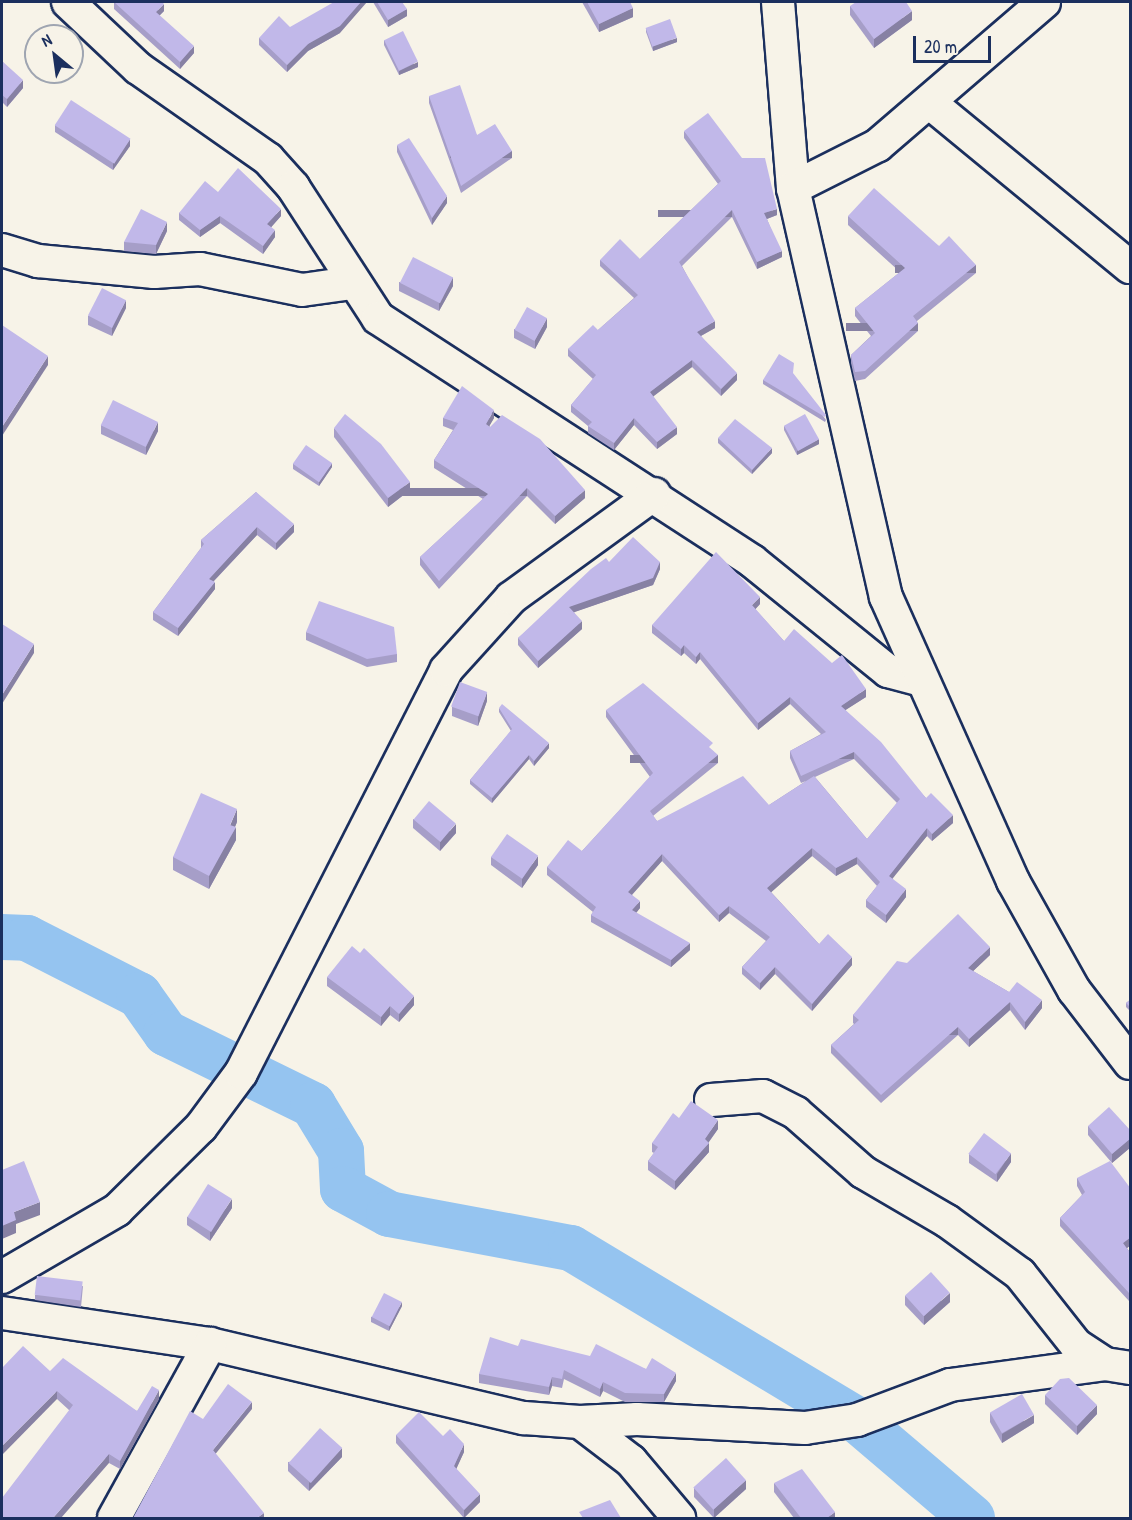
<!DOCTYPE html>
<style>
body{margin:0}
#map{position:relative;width:1132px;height:1520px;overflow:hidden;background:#f7f3e8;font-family:"Patrick Hand",sans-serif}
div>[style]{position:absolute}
.river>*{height:46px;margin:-23px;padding:0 23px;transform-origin:23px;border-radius:23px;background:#95c4f0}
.roads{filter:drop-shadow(2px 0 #1b2f5e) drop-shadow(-2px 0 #1b2f5e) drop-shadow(0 2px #1b2f5e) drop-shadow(0 -2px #1b2f5e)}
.minor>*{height:32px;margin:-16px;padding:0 16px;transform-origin:16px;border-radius:16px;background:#f7f3e8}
.wall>*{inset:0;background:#a69ec8}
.shaded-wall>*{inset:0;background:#8781a3;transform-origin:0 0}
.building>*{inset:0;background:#c1b8e9;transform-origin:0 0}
span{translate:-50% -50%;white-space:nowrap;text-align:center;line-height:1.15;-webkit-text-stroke:4.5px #f7f3e8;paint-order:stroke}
.frame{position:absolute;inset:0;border:3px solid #1b2f5e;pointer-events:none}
.north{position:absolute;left:24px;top:24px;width:60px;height:60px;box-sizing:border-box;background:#f7f3e8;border:2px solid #9fa5b1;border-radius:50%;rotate:331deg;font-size:16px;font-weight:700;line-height:24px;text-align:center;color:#1b2f5e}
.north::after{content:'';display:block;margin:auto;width:21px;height:27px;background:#1b2f5e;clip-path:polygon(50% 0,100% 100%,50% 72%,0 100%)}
.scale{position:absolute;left:913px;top:36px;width:78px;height:27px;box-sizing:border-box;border:3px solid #1b2f5e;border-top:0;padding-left:8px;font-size:18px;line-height:21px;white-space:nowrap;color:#1b2f5e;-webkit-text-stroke:4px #f7f3e8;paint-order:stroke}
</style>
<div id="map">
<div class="river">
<div style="left:2px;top:937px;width:25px;rotate:2deg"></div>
<div style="left:27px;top:938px;width:126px;rotate:27deg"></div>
<div style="left:139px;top:995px;width:47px;rotate:54.6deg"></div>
<div style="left:166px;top:1033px;width:164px;rotate:26.1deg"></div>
<div style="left:313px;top:1105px;width:54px;rotate:58.7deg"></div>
<div style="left:341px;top:1151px;width:38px;rotate:87deg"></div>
<div style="left:343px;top:1189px;width:52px;rotate:28.5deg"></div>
<div style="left:389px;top:1214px;width:185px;rotate:10.6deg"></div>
<div style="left:571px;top:1248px;width:334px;rotate:31deg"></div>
<div style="left:857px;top:1420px;width:151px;rotate:40.4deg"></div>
</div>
<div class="roads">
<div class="minor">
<div style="left:68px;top:2px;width:96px;rotate:43.3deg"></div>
<div style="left:138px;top:68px;width:159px;rotate:35deg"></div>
<div style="left:268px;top:159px;width:38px;rotate:48deg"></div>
<div style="left:293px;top:187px;width:156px;rotate:57deg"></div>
<div style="left:378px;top:318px;width:446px;rotate:33deg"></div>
<div style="left:752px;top:561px;width:175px;rotate:39deg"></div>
<div style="left:888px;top:671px;width:35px;rotate:15deg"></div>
<div style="left:778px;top:2px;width:187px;rotate:85.4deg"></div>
<div style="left:793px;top:188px;width:419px;rotate:77.2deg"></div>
<div style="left:886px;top:597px;width:311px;rotate:65.9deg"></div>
<div style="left:1013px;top:881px;width:125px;rotate:60.8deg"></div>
<div style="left:1074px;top:990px;width:92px;rotate:52.5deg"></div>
<div style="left:929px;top:102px;width:260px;rotate:39.4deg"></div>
<div style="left:793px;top:188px;width:95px;rotate:-26.8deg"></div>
<div style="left:878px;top:145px;width:219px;rotate:-40.7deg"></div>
<div style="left:2px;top:250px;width:38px;rotate:17deg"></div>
<div style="left:38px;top:261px;width:117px;rotate:5.4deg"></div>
<div style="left:154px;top:272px;width:46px;rotate:-3.7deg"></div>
<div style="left:200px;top:269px;width:104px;rotate:11.6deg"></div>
<div style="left:302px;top:290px;width:49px;rotate:-8.1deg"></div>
<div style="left:711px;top:1100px;width:52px;rotate:-4.4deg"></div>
<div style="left:763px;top:1096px;width:37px;rotate:27deg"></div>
<div style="left:796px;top:1113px;width:89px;rotate:41.4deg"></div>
<div style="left:863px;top:1172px;width:97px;rotate:30.3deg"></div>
<div style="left:947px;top:1221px;width:90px;rotate:36deg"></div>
<div style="left:1020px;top:1274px;width:90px;rotate:51.7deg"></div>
<div style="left:1076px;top:1345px;width:35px;rotate:33deg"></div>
<div style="left:2px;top:1277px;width:133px;rotate:-30.2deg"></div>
<div style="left:117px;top:1210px;width:118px;rotate:-44.7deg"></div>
<div style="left:201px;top:1127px;width:67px;rotate:-53.5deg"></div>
<div style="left:241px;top:1073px;width:452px;rotate:-63deg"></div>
<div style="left:446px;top:670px;width:97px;rotate:-47.9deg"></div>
<div style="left:511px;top:598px;width:177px;rotate:-36deg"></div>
<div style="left:2px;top:1313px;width:210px;rotate:8.5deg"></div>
<div style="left:210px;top:1344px;width:323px;rotate:13.3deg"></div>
<div style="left:524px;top:1418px;width:56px;rotate:4.1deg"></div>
<div style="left:580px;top:1422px;width:64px;rotate:37.4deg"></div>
<div style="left:631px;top:1461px;width:75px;rotate:49.9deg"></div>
<div style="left:580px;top:1422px;width:57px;rotate:-3deg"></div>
<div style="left:637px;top:1419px;width:168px;rotate:3.1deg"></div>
<div style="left:805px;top:1428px;width:53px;rotate:-8.7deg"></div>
<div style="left:857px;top:1420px;width:99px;rotate:-20.6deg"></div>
<div style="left:950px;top:1385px;width:156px;rotate:-7.7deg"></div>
<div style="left:1105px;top:1364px;width:25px;rotate:9deg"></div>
<div style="left:114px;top:1518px;width:199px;rotate:-61.1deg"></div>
</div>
</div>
<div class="wall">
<div style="clip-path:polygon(114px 2px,164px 11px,159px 16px,194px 53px,180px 69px,114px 9px)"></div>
<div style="clip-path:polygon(373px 2px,402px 2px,407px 16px,388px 27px)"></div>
<div style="clip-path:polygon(582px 2px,630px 2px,633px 17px,599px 32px)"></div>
<div style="clip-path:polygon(850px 6px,912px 20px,874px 48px,850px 15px)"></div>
<div style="clip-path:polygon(646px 28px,677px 42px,653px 51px,646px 32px)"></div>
<div style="clip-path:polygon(340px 33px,308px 51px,287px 72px,259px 45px,259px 38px)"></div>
<div style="clip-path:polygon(384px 40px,418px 67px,399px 75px,384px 45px)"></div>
<div style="clip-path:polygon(2px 61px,23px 88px,7px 107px,2px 102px)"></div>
<div style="clip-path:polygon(429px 96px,477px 135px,512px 158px,461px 193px,429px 103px)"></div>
<div style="clip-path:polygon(55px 125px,130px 146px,113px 170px,55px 132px)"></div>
<div style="clip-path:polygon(684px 131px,777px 215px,767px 219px,782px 257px,757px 269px,732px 217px,682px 266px,715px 328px,701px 336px,737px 380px,721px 396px,692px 367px,653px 396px,677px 434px,657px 449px,634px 425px,614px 450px,588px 433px,588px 426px,571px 412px,571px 405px,593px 379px,568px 356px,568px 349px,598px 330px,634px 298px,600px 266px,600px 260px,640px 259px,718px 184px,684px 138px)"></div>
<div style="clip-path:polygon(397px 145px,447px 203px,432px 225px,397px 152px)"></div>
<div style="clip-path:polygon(218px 192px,281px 216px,271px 227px,275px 237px,263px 254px,220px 223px,200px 237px,179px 220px,179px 213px)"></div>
<div style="clip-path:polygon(848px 216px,939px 246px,976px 273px,917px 321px,918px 331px,865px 379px,855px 381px,851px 363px,851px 355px,871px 336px,855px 316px,855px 308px,900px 272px,848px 225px)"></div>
<div style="clip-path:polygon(167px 231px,156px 254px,124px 251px,124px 242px)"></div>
<div style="clip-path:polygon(399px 282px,453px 286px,439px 311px,399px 291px)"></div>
<div style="clip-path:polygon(126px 308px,112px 336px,88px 325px,88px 316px)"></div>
<div style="clip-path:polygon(547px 327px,535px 349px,514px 338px,514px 329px)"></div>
<div style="clip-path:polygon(793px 374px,826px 420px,825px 422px,763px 384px,763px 380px)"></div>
<div style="clip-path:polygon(443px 418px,494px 418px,489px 426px,585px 498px,555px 524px,527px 496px,439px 589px,420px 565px,420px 557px,483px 499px,434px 468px,434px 460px,453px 430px,443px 426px)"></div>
<div style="clip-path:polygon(101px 425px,158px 431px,146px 455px,101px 434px)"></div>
<div style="clip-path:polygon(784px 426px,819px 444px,797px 455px,784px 430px)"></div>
<div style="clip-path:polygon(334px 428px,410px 490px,388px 507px,334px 437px)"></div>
<div style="clip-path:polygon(718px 438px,772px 453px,752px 474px,718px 443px)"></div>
<div style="clip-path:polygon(293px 464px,332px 467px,319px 486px,293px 469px)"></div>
<div style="clip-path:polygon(256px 492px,294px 532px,276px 550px,257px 535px,214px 581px,215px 589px,178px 636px,153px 620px,153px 612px,201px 548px,201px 540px)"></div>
<div style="clip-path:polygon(609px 562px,660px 569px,653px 585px,574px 612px,582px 629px,538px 668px,518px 645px,518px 638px)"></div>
<div style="clip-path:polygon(evenodd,760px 604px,755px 609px,784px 641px,866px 697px,845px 710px,926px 798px,953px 823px,932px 841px,927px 836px,892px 878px,906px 897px,886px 923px,866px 907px,866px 900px,877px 886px,857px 864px,836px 876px,812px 856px,771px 892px,819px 944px,852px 965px,812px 1011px,775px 974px,760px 990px,742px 974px,742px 967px,766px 941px,729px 913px,719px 922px,662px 861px,632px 895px,640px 908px,636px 913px,690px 950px,671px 967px,591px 922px,591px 915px,593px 912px,547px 875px,547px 867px,582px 851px,650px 777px,606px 717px,606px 710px,713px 751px,718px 763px,653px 816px,657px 821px,769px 805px,806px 781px,801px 783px,790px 758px,790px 751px,821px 734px,790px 704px,758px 730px,700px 659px,696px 664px,684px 653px,681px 656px,652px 633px,652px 625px,760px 604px,854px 759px,897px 803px,867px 839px,815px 777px,854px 759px)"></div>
<div style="clip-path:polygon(306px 632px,397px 654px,397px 662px,367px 667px,306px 640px)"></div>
<div style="clip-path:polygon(487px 701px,478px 726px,452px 716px,452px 707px)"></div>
<div style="clip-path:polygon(499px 708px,549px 748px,534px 766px,529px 759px,492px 803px,470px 784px,470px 780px,511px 731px,499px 712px)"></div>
<div style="clip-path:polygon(413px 819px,456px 833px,440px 851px,413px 828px)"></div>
<div style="clip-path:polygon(237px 822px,235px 827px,236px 840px,209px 889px,173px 870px,173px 857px)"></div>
<div style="clip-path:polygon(491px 857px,538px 865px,522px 888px,491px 865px)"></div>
<div style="clip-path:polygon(990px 955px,973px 971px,1009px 992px,1042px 1008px,1025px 1030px,1010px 1010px,969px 1047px,958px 1035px,881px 1103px,831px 1053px,831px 1045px,854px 1024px,853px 1023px,853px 1015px,907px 963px)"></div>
<div style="clip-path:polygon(327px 977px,414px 1005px,399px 1022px,390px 1015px,381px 1026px,327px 986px)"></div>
<div style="clip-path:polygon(1131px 999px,1131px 1012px,1126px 1007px,1126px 1003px)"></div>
<div style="clip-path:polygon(1088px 1126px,1131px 1131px,1131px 1147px,1112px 1163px,1088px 1135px)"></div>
<div style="clip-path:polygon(718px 1129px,709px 1142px,709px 1152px,675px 1190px,648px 1170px,648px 1161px,654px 1153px,652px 1152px,652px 1143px)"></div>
<div style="clip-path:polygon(969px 1154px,1011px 1162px,997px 1182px,969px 1163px)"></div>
<div style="clip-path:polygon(1077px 1178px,1131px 1189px,1131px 1245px,1127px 1248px,1131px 1254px,1131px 1300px,1129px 1301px,1060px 1226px,1060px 1218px,1082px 1195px,1077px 1186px)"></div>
<div style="clip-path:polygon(232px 1208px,210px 1241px,187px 1225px,187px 1217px)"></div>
<div style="clip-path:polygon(83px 1286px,81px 1307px,35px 1300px,35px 1295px)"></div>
<div style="clip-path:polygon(905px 1296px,950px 1302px,924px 1325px,905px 1305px)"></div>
<div style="clip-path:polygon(402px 1306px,389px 1331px,371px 1322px,371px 1317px)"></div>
<div style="clip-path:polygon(590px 1356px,646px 1369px,676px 1381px,664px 1402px,625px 1402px,603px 1391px,600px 1397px,564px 1379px,562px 1388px,552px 1386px,549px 1395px,479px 1383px,479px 1374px)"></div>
<div style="clip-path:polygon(50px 1371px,137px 1411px,159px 1399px,120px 1469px,109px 1463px,69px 1410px,57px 1399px)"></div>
<div style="clip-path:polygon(1045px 1395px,1097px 1414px,1077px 1435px,1045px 1404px)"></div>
<div style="clip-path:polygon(990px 1413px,1034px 1423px,1002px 1443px,990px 1422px)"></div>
<div style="clip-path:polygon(396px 1435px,443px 1436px,464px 1452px,456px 1469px,480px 1502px,464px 1518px,396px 1443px)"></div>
<div style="clip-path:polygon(342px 1457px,309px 1491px,288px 1471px,288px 1462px)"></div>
<div style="clip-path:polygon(774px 1483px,835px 1518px,794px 1518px,774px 1492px)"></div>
<div style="clip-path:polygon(694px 1488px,746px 1489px,714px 1518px,694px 1497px)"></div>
</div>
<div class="shaded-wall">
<div style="clip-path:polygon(361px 2px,367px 2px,340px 33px,308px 51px,287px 72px,287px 65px,308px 44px)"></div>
<div style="clip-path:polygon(164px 4px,164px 11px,156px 19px,156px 12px)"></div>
<div style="clip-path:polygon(633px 8px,633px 17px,599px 32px,599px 24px)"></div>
<div style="clip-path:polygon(407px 9px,407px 16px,388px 27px,388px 20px)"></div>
<div style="clip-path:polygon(912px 11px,912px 20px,874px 48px,874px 39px)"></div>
<div style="clip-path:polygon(677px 38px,677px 42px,653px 51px,653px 46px)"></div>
<div style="clip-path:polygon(194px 46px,194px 53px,180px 69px,180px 62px)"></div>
<div style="clip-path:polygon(418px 62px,418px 67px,399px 75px,399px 71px)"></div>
<div style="clip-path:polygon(23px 80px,23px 88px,7px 107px,7px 99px)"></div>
<div style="clip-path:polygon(130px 139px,130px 146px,113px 170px,113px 163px)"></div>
<div style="left:512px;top:151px;width:7px;height:62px;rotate:90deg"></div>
<div style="clip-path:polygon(447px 196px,447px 203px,432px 225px,432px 218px)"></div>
<div style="clip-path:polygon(281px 209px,281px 216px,267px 232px,267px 224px)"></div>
<div style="clip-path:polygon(777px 209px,777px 215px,764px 220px,764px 213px)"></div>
<div style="left:732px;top:210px;width:7px;height:74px;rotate:90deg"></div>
<div style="clip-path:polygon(220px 216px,220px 223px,200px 237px,200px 230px)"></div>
<div style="clip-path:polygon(167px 222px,167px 231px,156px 254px,156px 245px)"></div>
<div style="clip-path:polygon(275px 230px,275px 237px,263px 254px,263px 246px)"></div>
<div style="clip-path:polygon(782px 251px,782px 257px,757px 269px,757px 262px)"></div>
<div style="left:976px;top:265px;width:8px;height:81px;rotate:90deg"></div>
<div style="clip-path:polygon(453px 277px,453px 286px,439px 311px,439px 302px)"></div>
<div style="clip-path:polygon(126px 300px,126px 308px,112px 336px,112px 328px)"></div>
<div style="clip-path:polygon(547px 318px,547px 327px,535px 349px,535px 340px)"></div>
<div style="clip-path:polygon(715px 321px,715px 328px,697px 338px,697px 332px)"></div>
<div style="left:918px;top:323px;width:8px;height:72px;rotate:90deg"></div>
<div style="clip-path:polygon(48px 356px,48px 365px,2px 436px,2px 427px)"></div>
<div style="clip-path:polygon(692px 360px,692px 367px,650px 399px,650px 392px)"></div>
<div style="clip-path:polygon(737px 373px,737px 380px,721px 396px,721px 389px)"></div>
<div style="clip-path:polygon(494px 410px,494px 418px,486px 432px,486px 424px)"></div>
<div style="clip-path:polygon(634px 418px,634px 425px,614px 450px,614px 443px)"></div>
<div style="clip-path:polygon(158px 422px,158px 431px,146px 455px,146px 447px)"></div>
<div style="clip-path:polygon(677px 427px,677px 434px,657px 449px,657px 442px)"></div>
<div style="clip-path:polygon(819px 439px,819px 444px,797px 455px,797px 451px)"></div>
<div style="clip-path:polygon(772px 448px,772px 453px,752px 474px,752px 470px)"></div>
<div style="clip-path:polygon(332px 463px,332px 467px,319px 486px,319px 482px)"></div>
<div style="clip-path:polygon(410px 482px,410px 490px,388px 507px,388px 498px)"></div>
<div style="left:527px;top:488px;width:8px;height:128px;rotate:90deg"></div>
<div style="clip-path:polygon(585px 490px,585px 498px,555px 524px,555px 516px)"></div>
<div style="clip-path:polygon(294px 524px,294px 532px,276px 550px,276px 543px)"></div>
<div style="clip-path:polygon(257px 527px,257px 535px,209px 586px,209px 579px)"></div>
<div style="clip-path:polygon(660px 562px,660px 569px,653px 585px,569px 614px,569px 607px)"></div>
<div style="clip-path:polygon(215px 582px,215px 589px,178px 636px,178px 628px)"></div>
<div style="clip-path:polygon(760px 597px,760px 604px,752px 613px,752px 605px)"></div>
<div style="clip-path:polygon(582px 621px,582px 629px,538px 668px,538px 661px)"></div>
<div style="clip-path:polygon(34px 644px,34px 653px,2px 704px,2px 695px)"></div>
<div style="clip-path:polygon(684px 645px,684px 653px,681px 656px,681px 649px)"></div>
<div style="clip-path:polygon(700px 652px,700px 659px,696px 664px,696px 657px)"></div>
<div style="clip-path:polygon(866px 689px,866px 697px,841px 713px,841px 706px)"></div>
<div style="clip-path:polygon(487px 692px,487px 701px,478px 726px,478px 717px)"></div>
<div style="clip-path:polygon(790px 697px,790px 704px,758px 730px,758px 723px)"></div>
<div style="clip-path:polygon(549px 743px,549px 748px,534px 766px,534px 761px)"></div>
<div style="left:854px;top:752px;width:7px;height:58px;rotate:90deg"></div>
<div style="clip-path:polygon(529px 755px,529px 759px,492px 803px,492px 798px)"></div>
<div style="left:718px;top:755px;width:8px;height:88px;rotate:90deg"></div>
<div style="clip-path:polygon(237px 809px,237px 822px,231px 836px,236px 827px,236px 840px,209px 889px,209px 876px)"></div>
<div style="clip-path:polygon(953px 815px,953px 823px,932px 841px,932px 834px)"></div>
<div style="clip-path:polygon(456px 824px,456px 833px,440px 851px,440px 842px)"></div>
<div style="clip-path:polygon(927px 828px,927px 836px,889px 883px,889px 876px)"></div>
<div style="clip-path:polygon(812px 848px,812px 856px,767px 896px,767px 888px)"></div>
<div style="clip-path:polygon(662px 854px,662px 861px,628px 899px,628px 892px)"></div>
<div style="clip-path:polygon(538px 856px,538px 865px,522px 888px,522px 879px)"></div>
<div style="clip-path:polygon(857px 857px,857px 864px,836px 876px,836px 868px)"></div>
<div style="clip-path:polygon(906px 889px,906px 897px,886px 923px,886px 915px)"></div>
<div style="clip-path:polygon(640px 901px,640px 908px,632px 918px,632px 910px)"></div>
<div style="clip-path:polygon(729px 906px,729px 913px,719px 922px,719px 915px)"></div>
<div style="clip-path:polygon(690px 943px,690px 950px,671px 967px,671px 960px)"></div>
<div style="clip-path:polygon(990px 947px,990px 955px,968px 976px,968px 968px)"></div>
<div style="clip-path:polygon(852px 957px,852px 965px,812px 1011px,812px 1004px)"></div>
<div style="clip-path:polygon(775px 967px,775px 974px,760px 990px,760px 983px)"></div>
<div style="clip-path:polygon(414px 996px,414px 1005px,399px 1022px,399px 1014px)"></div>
<div style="clip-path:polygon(1042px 1000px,1042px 1008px,1025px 1030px,1025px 1022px)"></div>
<div style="clip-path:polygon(1010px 1002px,1010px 1010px,969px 1047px,969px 1039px)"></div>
<div style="clip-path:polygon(390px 1006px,390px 1015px,381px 1026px,381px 1017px)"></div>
<div style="left:958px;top:1027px;width:8px;height:103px;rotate:90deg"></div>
<div style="clip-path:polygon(718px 1120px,718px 1129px,705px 1147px,709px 1143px,709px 1152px,675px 1190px,675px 1181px)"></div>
<div style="clip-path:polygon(1131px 1138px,1131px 1147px,1112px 1163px,1112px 1154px)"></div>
<div style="clip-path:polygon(1011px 1153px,1011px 1162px,997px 1182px,997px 1174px)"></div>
<div style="clip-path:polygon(232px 1199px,232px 1208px,210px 1241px,210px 1232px)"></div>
<div style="clip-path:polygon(40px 1202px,40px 1215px,16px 1224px,16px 1233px,2px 1239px,2px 1226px,14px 1212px)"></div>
<div style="clip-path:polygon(1131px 1237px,1131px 1245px,1123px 1251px,1123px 1243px)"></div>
<div style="clip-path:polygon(950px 1293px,950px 1302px,924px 1325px,924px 1316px)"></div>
<div style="clip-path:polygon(402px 1302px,402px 1306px,389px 1331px,389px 1326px)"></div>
<div style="clip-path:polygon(676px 1373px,676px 1381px,664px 1402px,664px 1394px)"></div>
<div style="clip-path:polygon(552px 1377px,552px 1386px,549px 1395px,549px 1387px)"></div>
<div style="clip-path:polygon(603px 1382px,603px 1391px,600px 1397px,600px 1389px)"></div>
<div style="clip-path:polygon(159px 1390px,159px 1399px,120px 1469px,120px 1461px)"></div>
<div style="clip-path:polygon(57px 1391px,57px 1399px,2px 1455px,2px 1446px)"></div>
<div style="clip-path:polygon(252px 1402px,252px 1409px,213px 1457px,213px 1450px)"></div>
<div style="clip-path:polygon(1097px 1405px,1097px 1414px,1077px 1435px,1077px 1426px)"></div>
<div style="clip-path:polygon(1034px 1415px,1034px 1423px,1002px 1443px,1002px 1434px)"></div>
<div style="clip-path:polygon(464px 1444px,464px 1452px,454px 1474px,454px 1466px)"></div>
<div style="clip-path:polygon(342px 1448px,342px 1457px,309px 1491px,309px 1483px)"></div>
<div style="clip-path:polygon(109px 1454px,109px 1463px,61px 1518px,53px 1518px)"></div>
<div style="clip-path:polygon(746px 1480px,746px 1489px,714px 1518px,714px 1509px)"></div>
<div style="clip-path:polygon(480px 1494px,480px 1502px,464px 1518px,464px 1510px)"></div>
<div style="clip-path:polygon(835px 1512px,835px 1518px,827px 1518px)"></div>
<div style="clip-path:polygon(264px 1513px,264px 1518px,257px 1518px)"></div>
</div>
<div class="building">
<div style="clip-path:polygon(114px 2px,162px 2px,164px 4px,156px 12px,194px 46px,180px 62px)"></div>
<div style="clip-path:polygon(334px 2px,361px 2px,340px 26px,308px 44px,287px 65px,259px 38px,279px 16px,290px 27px)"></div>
<div style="clip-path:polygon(377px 2px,402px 2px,407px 9px,388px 20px)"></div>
<div style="clip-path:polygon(587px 2px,630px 2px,633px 8px,599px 24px)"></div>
<div style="clip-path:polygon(856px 2px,906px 2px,912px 11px,874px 39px,850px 6px)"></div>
<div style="left:670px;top:19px;width:20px;height:26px;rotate:70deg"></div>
<div style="left:403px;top:31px;width:34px;height:21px;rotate:64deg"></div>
<div style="clip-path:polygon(2px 61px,23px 80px,7px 99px,2px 95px)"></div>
<div style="clip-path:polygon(460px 85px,477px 135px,495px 124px,512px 151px,461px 186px,429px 96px)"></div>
<div style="left:71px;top:100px;width:71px;height:30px;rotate:33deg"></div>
<div style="clip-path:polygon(708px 113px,742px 158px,765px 158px,777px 209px,764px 213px,782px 251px,757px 262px,732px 210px,679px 262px,715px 321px,697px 332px,737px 373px,721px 389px,692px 360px,650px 392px,677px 427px,657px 442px,634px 418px,614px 443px,588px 426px,592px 422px,571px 405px,596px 375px,568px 349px,593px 325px,598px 330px,638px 295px,600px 260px,620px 239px,640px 259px,721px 181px,684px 131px)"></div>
<div style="clip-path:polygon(409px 138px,447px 196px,432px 218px,397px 145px)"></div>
<div style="clip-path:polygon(238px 168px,281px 209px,267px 224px,275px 230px,263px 246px,220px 216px,200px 230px,179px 213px,205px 181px,218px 192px)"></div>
<div style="clip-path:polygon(874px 188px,939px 246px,949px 236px,976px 265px,913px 316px,918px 323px,865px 371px,855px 372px,851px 355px,875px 333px,855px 308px,905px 268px,848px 216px)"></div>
<div style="clip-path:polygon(141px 209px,167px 222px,156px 245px,124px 242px)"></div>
<div style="left:413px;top:257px;width:45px;height:29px;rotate:27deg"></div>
<div style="left:102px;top:288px;width:27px;height:31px;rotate:27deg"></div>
<div style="left:527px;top:307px;width:23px;height:26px;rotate:29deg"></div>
<div style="clip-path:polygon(2px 325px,48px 356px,2px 427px)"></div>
<div style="clip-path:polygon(779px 354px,794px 363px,793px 373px,826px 415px,825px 417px,763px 380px)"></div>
<div style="clip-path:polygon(462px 386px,494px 410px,486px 424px,490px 427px,502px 415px,540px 439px,585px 490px,555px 516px,527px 488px,439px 581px,420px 557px,488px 494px,434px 460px,458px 423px,443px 418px)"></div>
<div style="left:113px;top:400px;width:50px;height:28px;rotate:26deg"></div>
<div style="clip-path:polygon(345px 414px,381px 444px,410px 482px,388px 498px,334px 428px)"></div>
<div style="left:805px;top:414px;width:29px;height:24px;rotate:61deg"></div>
<div style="clip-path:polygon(735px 419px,772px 448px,752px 470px,718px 438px)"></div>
<div style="left:306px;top:445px;width:32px;height:23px;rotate:35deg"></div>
<div style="clip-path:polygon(256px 492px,294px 524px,276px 543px,257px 527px,209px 579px,215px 582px,178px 628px,153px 612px,204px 544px,201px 540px)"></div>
<div style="clip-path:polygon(633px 537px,660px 562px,653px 578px,569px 607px,582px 621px,538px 661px,518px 638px,591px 569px,606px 558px,609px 562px)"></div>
<div style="clip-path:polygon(716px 552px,760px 597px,752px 605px,784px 641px,794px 629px,832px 663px,842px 655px,866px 689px,841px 706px,881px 742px,926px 798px,931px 793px,953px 815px,932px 834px,927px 828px,889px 876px,906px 889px,886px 915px,866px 900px,880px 882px,857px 857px,836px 868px,812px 848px,767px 888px,819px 944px,828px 934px,852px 957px,812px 1004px,775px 967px,760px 983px,742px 967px,770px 937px,729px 906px,719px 915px,662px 854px,628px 892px,640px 901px,632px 910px,690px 943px,671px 960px,591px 915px,596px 907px,547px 867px,568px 840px,582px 851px,653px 773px,606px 710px,643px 683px,713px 743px,709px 747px,718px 755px,650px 811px,657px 821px,743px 776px,769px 805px,814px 776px,867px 839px,900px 799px,854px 752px,801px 776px,790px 751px,826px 732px,790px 697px,758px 723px,700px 652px,696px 657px,684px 645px,681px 649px,652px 625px)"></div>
<div style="clip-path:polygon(319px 601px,394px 627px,397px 654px,367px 659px,306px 632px)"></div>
<div style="clip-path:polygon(2px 624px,34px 644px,2px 695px)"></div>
<div style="left:460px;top:682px;width:29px;height:26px;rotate:20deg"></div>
<div style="clip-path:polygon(502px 704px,549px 743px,534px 761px,529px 755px,492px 798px,470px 780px,512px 729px,499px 708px)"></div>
<div style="clip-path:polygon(201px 793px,237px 809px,230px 825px,236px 827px,209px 876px,173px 857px)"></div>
<div style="left:429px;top:801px;width:35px;height:24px;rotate:40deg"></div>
<div style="left:507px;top:834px;width:38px;height:28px;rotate:35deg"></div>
<div style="clip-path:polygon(958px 914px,990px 947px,968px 968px,1009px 992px,1017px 982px,1042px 1000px,1025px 1022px,1010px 1002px,969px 1039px,958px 1027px,881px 1095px,831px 1045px,859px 1020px,853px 1015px,897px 961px,907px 963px)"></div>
<div style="clip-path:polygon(352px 946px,360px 953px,364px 948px,414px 996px,399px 1014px,390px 1006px,381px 1017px,327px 977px)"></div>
<div style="clip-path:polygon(1131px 999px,1131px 1008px,1126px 1003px)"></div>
<div style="clip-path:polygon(691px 1101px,718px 1120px,705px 1139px,709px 1143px,675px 1181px,648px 1161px,658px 1147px,652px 1143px,673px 1113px,679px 1118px)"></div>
<div style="clip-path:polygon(1109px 1107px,1131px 1131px,1131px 1138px,1112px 1154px,1088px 1126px)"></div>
<div style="left:984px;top:1133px;width:34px;height:26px;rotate:37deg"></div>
<div style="clip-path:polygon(24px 1161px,40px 1202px,14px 1212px,16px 1220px,2px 1226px,2px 1170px)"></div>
<div style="clip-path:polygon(1110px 1161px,1131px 1189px,1131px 1237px,1123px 1243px,1131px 1254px,1131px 1292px,1129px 1293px,1060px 1218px,1085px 1192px,1077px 1178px)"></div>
<div style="left:208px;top:1184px;width:28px;height:39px;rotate:32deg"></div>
<div style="left:931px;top:1272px;width:28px;height:35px;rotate:48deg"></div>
<div style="left:37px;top:1276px;width:46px;height:19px;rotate:7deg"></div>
<div style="left:384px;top:1293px;width:20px;height:27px;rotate:27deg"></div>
<div style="clip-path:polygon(490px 1337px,518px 1346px,521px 1339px,590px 1356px,596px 1344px,646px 1369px,652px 1358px,676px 1373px,664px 1394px,625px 1393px,603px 1382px,600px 1389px,564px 1370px,562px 1379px,552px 1377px,549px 1387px,479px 1374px)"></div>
<div style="clip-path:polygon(23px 1346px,50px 1371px,63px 1358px,137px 1411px,152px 1386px,159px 1390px,120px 1461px,109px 1454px,53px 1518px,2px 1518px,2px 1498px,73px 1405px,57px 1391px,2px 1446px,2px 1368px)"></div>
<div style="clip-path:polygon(1069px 1378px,1097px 1405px,1077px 1426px,1045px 1395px,1060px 1379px)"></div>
<div style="clip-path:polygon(228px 1384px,252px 1402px,213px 1450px,264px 1513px,257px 1518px,133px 1518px,190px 1411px,203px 1419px)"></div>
<div style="left:1022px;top:1394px;width:24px;height:37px;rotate:60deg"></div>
<div style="clip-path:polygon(419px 1412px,443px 1436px,450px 1429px,464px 1444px,454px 1466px,480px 1494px,464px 1510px,396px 1435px)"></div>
<div style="left:320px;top:1428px;width:30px;height:47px;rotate:42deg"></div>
<div style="left:726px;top:1458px;width:30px;height:44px;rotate:48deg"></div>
<div style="clip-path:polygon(802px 1469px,835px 1512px,827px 1518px,801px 1518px,774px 1483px)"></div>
<div style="clip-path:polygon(610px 1500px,621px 1518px,583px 1518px,579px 1512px)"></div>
</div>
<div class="frame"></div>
<div class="north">N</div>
<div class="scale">20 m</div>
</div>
